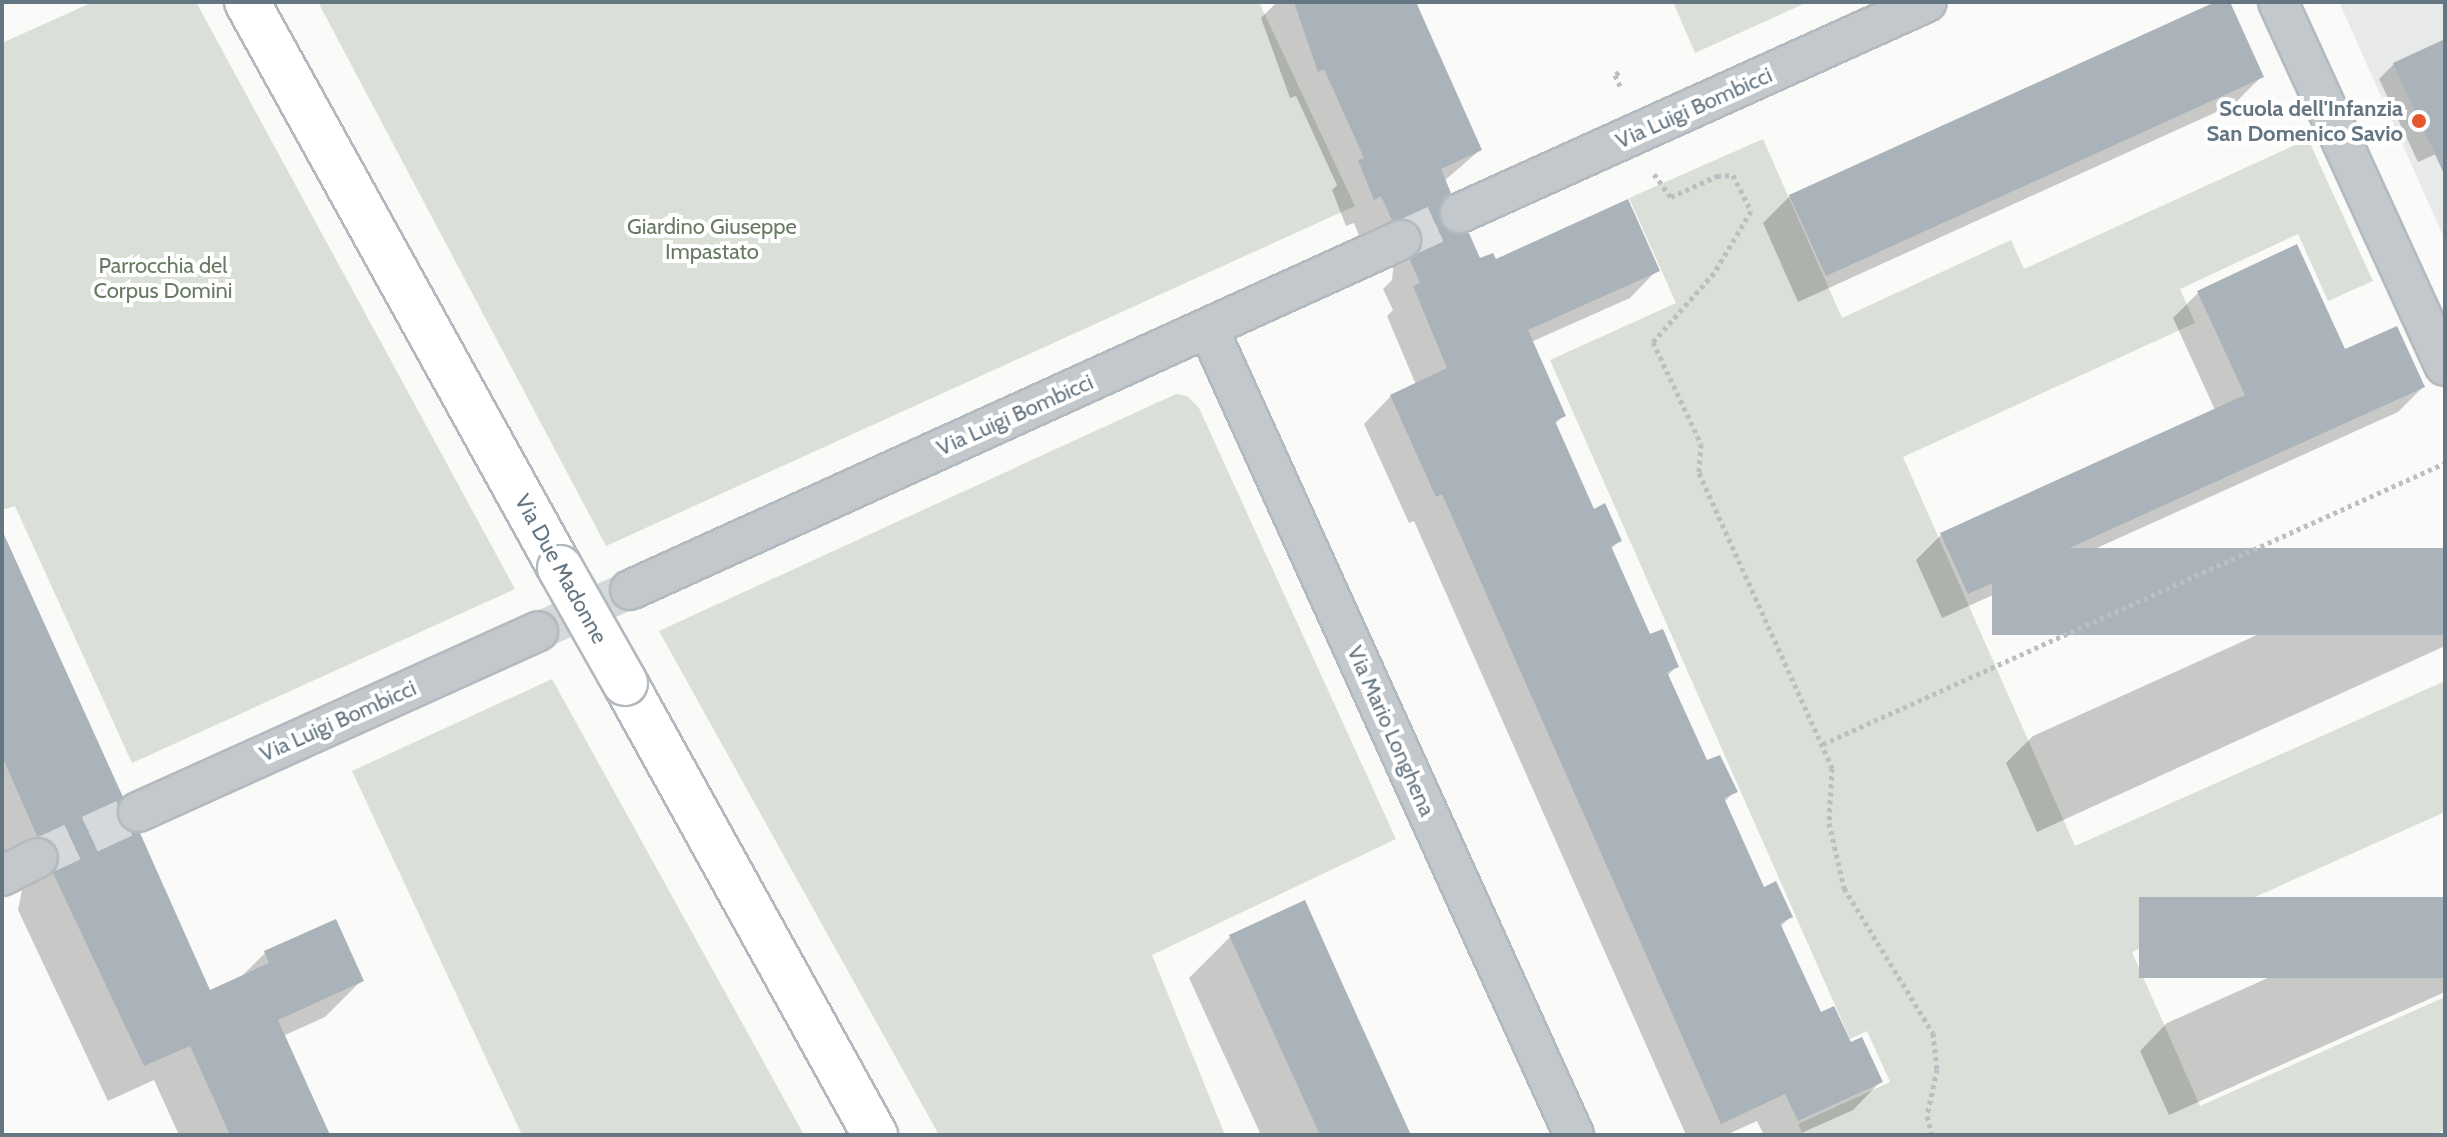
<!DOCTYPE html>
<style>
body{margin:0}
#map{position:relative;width:2447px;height:1137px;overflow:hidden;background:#fafaf8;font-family:Cabin,sans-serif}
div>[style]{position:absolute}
.built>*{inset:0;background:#e8e9e9}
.green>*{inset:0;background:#dadfd7}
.shadow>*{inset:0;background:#0003}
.building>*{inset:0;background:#aab3b9;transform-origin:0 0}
.street-tunnel>*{height:38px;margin-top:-19px;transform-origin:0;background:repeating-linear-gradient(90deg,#d5d9db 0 38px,transparent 0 57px)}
.path>*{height:5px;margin-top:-2.5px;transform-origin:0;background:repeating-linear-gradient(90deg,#bbbfc2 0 4px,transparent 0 8px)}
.roads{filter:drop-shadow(2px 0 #b3babf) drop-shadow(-2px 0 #b3babf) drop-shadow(0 2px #b3babf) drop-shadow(0 -2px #b3babf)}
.street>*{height:38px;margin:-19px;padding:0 19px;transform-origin:19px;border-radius:19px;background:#c3c8cc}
.secondary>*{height:44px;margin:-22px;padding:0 22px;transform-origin:22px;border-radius:22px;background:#fff}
.bridges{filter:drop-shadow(2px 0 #b3babf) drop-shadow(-2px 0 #b3babf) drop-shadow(0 2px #b3babf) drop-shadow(0 -2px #b3babf)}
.secondary-bridge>*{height:44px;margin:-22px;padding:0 22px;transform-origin:22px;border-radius:22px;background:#fff}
.dots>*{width:22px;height:22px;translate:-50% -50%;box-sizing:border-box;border:4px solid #fff;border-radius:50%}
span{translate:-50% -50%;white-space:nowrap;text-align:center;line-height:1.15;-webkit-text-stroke:8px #fff;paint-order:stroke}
.street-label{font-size:22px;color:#657683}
.poi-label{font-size:22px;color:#657683;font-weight:700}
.right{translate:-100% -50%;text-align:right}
.park-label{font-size:22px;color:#687a64}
.frame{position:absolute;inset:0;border:4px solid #657683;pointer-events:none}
</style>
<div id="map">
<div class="built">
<div style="clip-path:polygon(2339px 2px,2445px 2px,2445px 240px)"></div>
</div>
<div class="green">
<div style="clip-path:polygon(93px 2px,196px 2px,515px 589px,132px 763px,15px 506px,2px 510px,2px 43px)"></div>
<div style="clip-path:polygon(318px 2px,1259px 2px,1355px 206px,606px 546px)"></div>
<div style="clip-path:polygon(1673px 2px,1808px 2px,1695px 53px)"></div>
<div style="clip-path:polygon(1763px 139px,1842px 318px,2011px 240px,2024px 269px,2308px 139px,2373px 281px,2328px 301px,2298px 234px,2180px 289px,2195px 323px,1903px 457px,2075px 846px,2445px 681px,2445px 812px,2132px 952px,2200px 1106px,2445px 997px,2445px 1130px,2433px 1135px,1803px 1135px,1798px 1124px,1890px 1082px,1867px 1031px,1850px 1039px,1550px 360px,1676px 303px,1629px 198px)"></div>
<div style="clip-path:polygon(1176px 394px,1187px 396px,1199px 408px,1396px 839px,1152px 955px,1225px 1135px,939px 1135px,659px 631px)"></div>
<div style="clip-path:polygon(552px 679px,804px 1135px,522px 1135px,352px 771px)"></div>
</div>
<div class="shadow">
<div style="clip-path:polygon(1277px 2px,1414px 2px,1480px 150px,1444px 181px,1449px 192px,1436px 210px,1445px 232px,1479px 260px,1657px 270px,1630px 298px,1531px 342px,1564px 415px,1554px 425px,1593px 511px,1620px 540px,1610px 550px,1649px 637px,1677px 666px,1667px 676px,1706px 763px,1735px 791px,1724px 802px,1763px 889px,1790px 917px,1780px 927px,1820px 1015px,1880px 1082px,1853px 1110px,1797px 1135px,1764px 1135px,1757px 1121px,1726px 1135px,1686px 1135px,1414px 521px,1409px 523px,1364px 424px,1391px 396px,1416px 385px,1387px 316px,1393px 310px,1383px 289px,1392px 280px,1394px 260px,1364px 247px,1354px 223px,1346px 226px,1332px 190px,1337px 185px,1296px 96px,1290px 98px,1261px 18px)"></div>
<div style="clip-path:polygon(2220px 2px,2228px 2px,2261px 77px,2234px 104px,1798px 302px,1763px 223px,1790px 196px)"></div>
<div style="clip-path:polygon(2445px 41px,2445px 150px,2418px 162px,2379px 79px,2394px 64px)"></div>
<div style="clip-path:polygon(2198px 293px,2423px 387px,2398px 412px,1942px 618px,1916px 560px,1941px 535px,2215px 410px,2173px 318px)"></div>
<div style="clip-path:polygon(2445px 550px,2445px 646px,2037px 832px,2006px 763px,2033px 736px)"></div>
<div style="clip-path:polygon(2px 556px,117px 823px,209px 993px,239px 979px,265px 953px,361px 981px,325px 1017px,283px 1036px,330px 1135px,179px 1135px,154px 1080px,108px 1101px,18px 910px,23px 885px,2px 873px)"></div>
<div style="clip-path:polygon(2445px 899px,2445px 992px,2169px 1115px,2140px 1051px,2167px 1023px)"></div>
<div style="clip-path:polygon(1304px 903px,1409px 1135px,1261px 1135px,1189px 978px,1230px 937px)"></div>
</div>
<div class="building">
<div style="clip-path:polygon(1294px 2px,1416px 2px,1482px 150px,1441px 169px,1451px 193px,1442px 201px,1440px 221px,1448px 231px,1469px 233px,1480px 258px,1493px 253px,1496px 259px,1628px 199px,1660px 271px,1528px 330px,1566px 416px,1555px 421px,1594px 509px,1605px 503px,1622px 541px,1611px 546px,1650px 634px,1663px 629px,1679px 667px,1667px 672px,1707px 760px,1720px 755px,1738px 792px,1724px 798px,1764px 887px,1776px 881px,1793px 917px,1780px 923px,1821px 1012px,1834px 1006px,1851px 1042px,1862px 1037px,1883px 1082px,1798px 1121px,1785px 1094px,1721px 1124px,1442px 494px,1436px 497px,1390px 395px,1447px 368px,1413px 286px,1420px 283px,1410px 260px,1419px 252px,1421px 232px,1413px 222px,1392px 220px,1381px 196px,1374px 200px,1358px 160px,1364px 158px,1324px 69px,1318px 72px)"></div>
<div style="clip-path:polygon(2215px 2px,2230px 2px,2264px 77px,1826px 276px,1789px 195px)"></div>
<div style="clip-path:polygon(2445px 39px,2445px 176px,2393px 63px)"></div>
<div style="clip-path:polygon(2297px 244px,2345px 349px,2397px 326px,2425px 387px,1968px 594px,1940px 533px,2245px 395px,2197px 291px)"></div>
<div style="clip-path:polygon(2px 530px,123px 797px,116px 809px,118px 822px,140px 833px,210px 990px,269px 963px,264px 951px,336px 919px,364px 981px,278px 1020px,330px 1135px,230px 1135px,190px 1046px,144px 1066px,53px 873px,58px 849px,37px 836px,2px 756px)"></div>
<div style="left:2445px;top:548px;width:87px;height:453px;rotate:90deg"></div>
<div style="left:2445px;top:897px;width:81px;height:306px;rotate:90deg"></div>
<div style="clip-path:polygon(1305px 900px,1343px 985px,1411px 1135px,1320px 1135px,1229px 935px)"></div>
</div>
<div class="street-tunnel">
<div style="left:1401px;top:240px;width:65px;rotate:-24.6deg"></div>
<div style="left:538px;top:631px;width:101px;rotate:-24deg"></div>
<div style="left:38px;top:858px;width:110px;rotate:-24.7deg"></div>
</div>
<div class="path">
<div style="left:1619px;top:72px;width:5px;rotate:143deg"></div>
<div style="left:1615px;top:75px;width:14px;rotate:65deg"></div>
<div style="left:1654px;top:174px;width:29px;rotate:54deg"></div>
<div style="left:1671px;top:197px;width:51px;rotate:-24.5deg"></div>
<div style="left:1717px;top:176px;width:16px;rotate:-4deg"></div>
<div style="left:1733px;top:175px;width:40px;rotate:63.4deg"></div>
<div style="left:1751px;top:211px;width:72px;rotate:120.8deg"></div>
<div style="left:1714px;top:273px;width:92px;rotate:131.5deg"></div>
<div style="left:1653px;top:342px;width:113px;rotate:64.8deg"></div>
<div style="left:1701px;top:444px;width:29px;rotate:94deg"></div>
<div style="left:1699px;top:473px;width:324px;rotate:65.7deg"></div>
<div style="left:1832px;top:768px;width:55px;rotate:93.1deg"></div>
<div style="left:1829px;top:823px;width:67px;rotate:77deg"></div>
<div style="left:1844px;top:888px;width:170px;rotate:58.5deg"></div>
<div style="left:1933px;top:1033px;width:36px;rotate:84deg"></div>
<div style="left:1937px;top:1069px;width:48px;rotate:102deg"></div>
<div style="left:1927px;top:1116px;width:20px;rotate:75deg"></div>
<div style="left:1823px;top:744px;width:683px;rotate:-24.31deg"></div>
<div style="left:1943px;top:1135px;width:1px"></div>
</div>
<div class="roads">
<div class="street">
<div style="left:2278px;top:2px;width:400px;rotate:65.4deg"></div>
<div style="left:1460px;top:213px;width:512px;rotate:-24.31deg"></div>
<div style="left:1208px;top:328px;width:886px;rotate:65.6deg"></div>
<div style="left:630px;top:590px;width:847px;rotate:-24.42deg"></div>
<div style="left:138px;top:812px;width:439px;rotate:-24.3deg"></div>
<div style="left:2px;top:876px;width:40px;rotate:-26.6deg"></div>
</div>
<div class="secondary">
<div style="left:247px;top:2px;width:647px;rotate:61.06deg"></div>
<div style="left:625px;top:683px;width:517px;rotate:61.05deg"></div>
</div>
</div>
<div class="bridges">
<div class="secondary-bridge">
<div style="left:560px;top:568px;width:132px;rotate:60.5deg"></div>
</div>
</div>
<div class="dots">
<div style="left:2419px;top:121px;background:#e4572e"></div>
</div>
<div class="street-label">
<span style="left:1694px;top:108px;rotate:-24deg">Via Luigi Bombicci</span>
<span style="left:1015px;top:415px;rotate:-24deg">Via Luigi Bombicci</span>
<span style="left:561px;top:569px;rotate:61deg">Via Due Madonne</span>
<span style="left:338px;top:721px;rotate:-24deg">Via Luigi Bombicci</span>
<span style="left:1391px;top:731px;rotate:66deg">Via Mario Longhena</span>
</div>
<div class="poi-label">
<span class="right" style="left:2403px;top:121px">Scuola dell'Infanzia<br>San Domenico Savio</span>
</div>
<div class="park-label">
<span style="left:712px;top:239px">Giardino Giuseppe<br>Impastato</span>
<span style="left:163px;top:278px">Parrocchia del<br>Corpus Domini</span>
</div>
<div class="frame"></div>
</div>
